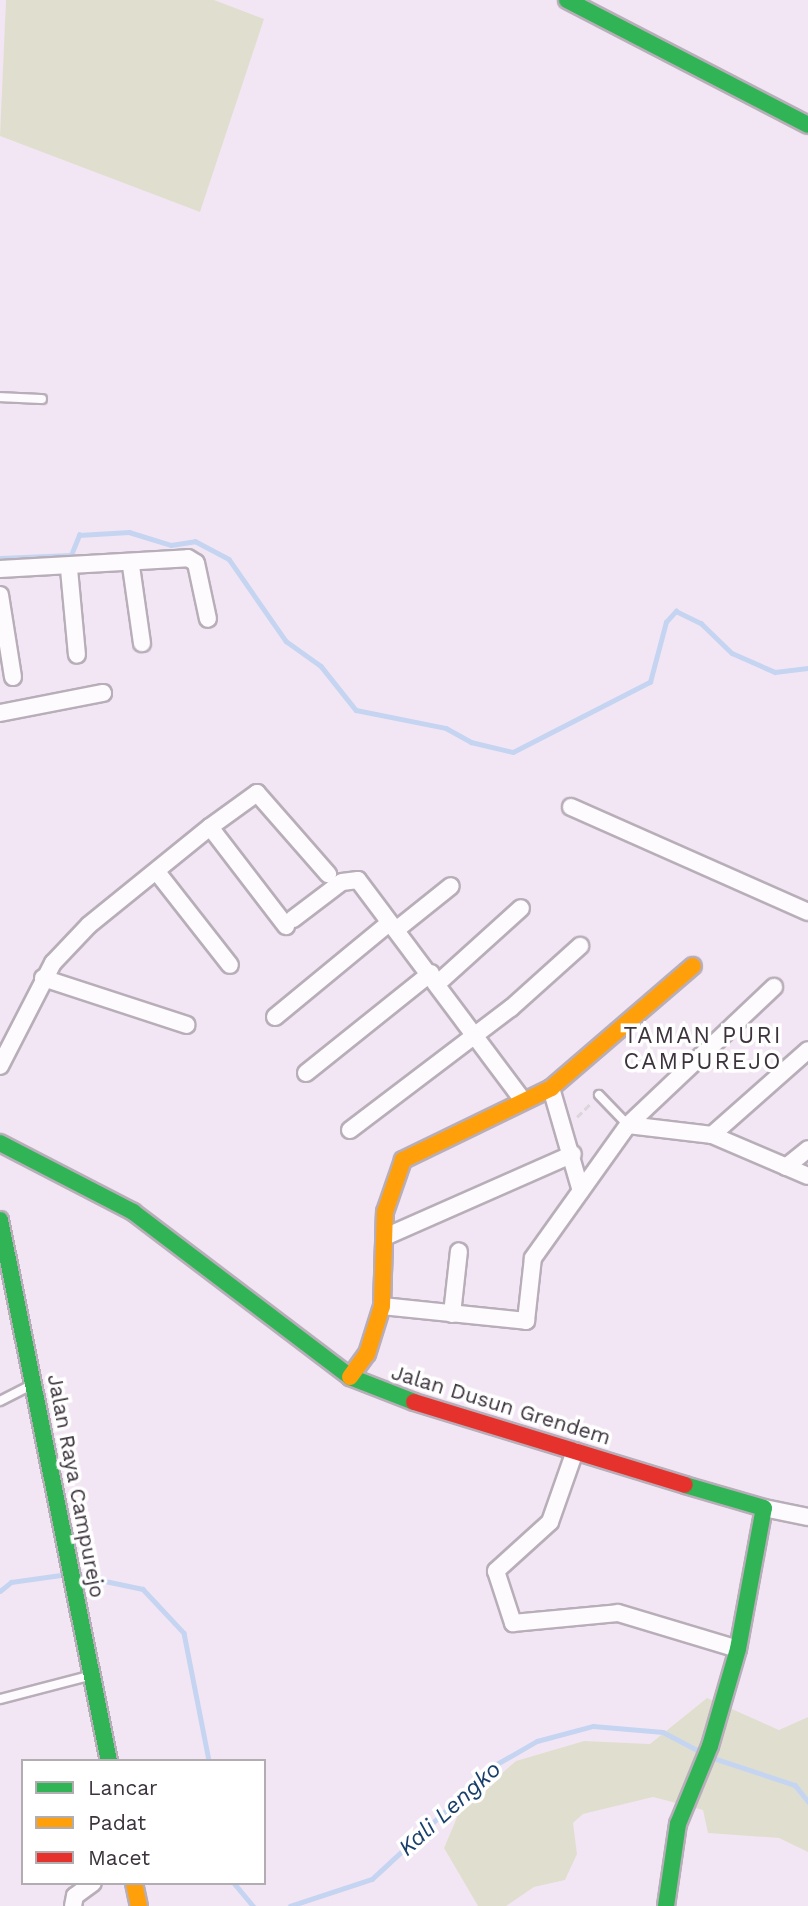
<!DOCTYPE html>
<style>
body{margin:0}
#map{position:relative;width:808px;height:1906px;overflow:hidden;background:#f3e6f4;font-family:"Work Sans",sans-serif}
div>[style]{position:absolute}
.green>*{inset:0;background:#e0dfcf}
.stream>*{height:4.5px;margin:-2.25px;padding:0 2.25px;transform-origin:2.25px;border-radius:2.25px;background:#c5d5f1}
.path>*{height:2.5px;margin-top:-1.25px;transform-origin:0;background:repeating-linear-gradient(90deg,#dad6da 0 7px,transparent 0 10.5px)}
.roads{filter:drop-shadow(2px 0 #b8aeb9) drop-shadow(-2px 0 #b8aeb9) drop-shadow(0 2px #b8aeb9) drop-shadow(0 -2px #b8aeb9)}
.lane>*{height:8px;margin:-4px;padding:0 4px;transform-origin:4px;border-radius:4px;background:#fdfbfd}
.street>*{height:16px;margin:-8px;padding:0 8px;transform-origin:8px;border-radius:8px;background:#fdfbfd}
.fast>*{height:16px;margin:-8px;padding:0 8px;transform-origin:8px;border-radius:8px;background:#30b455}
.slow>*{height:16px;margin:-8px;padding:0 8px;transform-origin:8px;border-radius:8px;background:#ff9f0a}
.jam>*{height:16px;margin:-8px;padding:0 8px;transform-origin:8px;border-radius:8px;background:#e5322d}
span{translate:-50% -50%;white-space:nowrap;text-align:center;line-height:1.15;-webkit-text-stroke:7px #fff;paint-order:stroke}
.street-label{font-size:21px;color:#3c333d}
.neighbourhood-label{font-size:23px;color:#3c333d;letter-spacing:2px}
.water-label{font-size:23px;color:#173f6a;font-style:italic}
.legend{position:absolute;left:21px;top:1759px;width:245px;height:126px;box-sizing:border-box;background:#fff;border:2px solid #b1adb1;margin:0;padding:9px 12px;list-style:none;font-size:21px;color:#3c333d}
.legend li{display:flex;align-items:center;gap:14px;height:35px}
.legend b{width:35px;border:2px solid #b1adb1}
</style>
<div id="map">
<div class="green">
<div style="clip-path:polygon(6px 0,214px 0,264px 19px,200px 212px,0 136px)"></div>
<div style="clip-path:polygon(707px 1698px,779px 1730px,808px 1717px,808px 1852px,779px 1838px,708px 1833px,703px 1810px,653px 1797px,583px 1814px,573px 1823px,577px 1854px,565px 1880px,534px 1887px,506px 1906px,478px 1906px,444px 1848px,461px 1808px,516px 1761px,584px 1741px,650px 1744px)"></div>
</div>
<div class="stream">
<div style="left:0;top:558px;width:71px;rotate:-2.4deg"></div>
<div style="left:71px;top:555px;width:22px;rotate:-68deg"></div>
<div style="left:79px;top:535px;width:50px;rotate:-3.4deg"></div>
<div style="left:129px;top:532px;width:44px;rotate:17.2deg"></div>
<div style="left:171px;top:545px;width:24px;rotate:-9deg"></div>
<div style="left:195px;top:541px;width:38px;rotate:28deg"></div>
<div style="left:229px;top:559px;width:100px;rotate:55.2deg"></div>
<div style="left:286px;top:641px;width:43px;rotate:35.5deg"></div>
<div style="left:321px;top:666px;width:56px;rotate:51.5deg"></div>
<div style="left:356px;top:710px;width:92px;rotate:11.3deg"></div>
<div style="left:446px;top:728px;width:29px;rotate:29deg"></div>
<div style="left:471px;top:742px;width:43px;rotate:13.4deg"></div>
<div style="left:513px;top:752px;width:154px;rotate:-27.1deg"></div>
<div style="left:650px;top:682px;width:62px;rotate:-75.1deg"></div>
<div style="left:666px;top:622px;width:15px;rotate:-48deg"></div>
<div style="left:676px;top:611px;width:28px;rotate:26deg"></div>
<div style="left:701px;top:623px;width:43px;rotate:44.1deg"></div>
<div style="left:732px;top:653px;width:47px;rotate:23.8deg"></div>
<div style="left:775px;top:672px;width:33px;rotate:-7deg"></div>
<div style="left:81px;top:1576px;width:63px;rotate:11.8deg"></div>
<div style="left:143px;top:1589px;width:60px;rotate:47deg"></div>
<div style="left:184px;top:1633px;width:130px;rotate:78.9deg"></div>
<div style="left:0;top:1591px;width:14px;rotate:-39deg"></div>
<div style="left:11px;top:1582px;width:50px;rotate:-8deg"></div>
<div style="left:713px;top:1758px;width:86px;rotate:18.2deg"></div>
<div style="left:795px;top:1785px;width:21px;rotate:51deg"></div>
<div style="left:234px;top:1883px;width:30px;rotate:50deg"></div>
<div style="left:290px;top:1906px;width:86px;rotate:-18.2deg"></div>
<div style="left:372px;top:1879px;width:168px;rotate:-42.8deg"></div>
<div style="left:495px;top:1765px;width:48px;rotate:-29.7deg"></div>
<div style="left:537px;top:1741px;width:58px;rotate:-15deg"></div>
<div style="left:593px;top:1726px;width:70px;rotate:4.9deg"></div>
<div style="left:663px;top:1732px;width:41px;rotate:27.8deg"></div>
</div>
<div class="path">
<div style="left:577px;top:1117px;width:21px;rotate:-45deg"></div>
</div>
<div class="roads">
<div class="lane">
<div style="left:0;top:397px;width:42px;rotate:2.7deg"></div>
<div style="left:599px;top:1095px;width:42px;rotate:46deg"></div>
<div style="left:0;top:1401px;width:31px;rotate:-27deg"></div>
<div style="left:0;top:1699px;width:92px;rotate:-14.5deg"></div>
</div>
<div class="street">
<div style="left:131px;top:566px;width:78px;rotate:81.9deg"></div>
<div style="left:0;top:569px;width:188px;rotate:-3.3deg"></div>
<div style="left:188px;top:558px;width:9px;rotate:32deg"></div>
<div style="left:196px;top:563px;width:57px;rotate:77.9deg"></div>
<div style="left:69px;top:569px;width:86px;rotate:84.7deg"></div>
<div style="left:0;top:595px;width:83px;rotate:81deg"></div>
<div style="left:0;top:713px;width:105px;rotate:-11deg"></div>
<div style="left:571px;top:807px;width:259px;rotate:23.9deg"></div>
<div style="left:210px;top:827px;width:58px;rotate:-35.9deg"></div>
<div style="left:257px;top:793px;width:108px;rotate:48.8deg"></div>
<div style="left:157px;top:872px;width:118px;rotate:51.9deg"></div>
<div style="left:293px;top:919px;width:61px;rotate:-37.1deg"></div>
<div style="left:342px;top:882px;width:16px;rotate:-7deg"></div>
<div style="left:358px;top:880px;width:272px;rotate:53.2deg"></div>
<div style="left:396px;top:930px;width:70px;rotate:-38.7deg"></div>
<div style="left:43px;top:978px;width:151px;rotate:18.1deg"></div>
<div style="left:437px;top:984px;width:113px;rotate:-42.1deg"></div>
<div style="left:275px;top:1017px;width:148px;rotate:-39.5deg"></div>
<div style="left:0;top:1066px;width:116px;rotate:-62.8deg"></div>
<div style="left:53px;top:963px;width:52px;rotate:-46.5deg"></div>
<div style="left:89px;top:925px;width:156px;rotate:-39deg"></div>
<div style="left:210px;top:827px;width:125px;rotate:52.5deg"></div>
<div style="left:306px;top:1073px;width:160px;rotate:-38.7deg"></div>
<div style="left:551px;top:1088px;width:107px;rotate:73.8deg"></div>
<div style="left:628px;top:1125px;width:85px;rotate:6.8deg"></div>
<div style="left:712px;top:1135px;width:104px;rotate:23.1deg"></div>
<div style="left:350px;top:1130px;width:202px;rotate:-37.2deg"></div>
<div style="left:511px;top:1008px;width:93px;rotate:-41.9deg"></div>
<div style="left:712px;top:1135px;width:128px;rotate:-41.5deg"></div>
<div style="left:786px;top:1167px;width:28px;rotate:-39deg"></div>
<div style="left:387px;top:1236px;width:203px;rotate:-23.8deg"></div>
<div style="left:382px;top:1306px;width:145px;rotate:5.9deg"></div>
<div style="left:526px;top:1321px;width:63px;rotate:-83.7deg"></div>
<div style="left:533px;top:1258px;width:163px;rotate:-54.5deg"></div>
<div style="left:628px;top:1125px;width:201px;rotate:-43.4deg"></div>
<div style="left:452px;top:1314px;width:63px;rotate:-83.7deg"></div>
<div style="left:575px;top:1451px;width:75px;rotate:109.4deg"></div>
<div style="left:550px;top:1522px;width:73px;rotate:137.8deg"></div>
<div style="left:496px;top:1571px;width:55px;rotate:71.9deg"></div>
<div style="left:513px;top:1623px;width:105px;rotate:-5.4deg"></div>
<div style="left:618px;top:1613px;width:125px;rotate:16.7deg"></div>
<div style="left:764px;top:1508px;width:45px;rotate:11.6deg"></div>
<div style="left:73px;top:1906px;width:10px;rotate:-79deg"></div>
<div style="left:75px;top:1896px;width:22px;rotate:-36deg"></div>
</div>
<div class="fast">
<div style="left:567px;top:0;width:271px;rotate:27.4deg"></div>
<div style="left:0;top:1143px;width:150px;rotate:27.4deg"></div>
<div style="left:133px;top:1212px;width:273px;rotate:37.2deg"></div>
<div style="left:350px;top:1377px;width:69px;rotate:21.3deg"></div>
<div style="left:0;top:1220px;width:552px;rotate:78.61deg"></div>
<div style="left:666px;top:1906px;width:83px;rotate:-81.7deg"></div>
<div style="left:678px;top:1824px;width:84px;rotate:-67.7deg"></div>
<div style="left:710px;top:1746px;width:101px;rotate:-73.9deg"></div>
<div style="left:738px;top:1649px;width:143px;rotate:-79.6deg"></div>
<div style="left:764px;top:1508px;width:82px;rotate:-163.8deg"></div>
</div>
<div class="slow">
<div style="left:350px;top:1377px;width:29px;rotate:-54deg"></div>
<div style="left:367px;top:1354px;width:50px;rotate:-72.6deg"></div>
<div style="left:382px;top:1306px;width:94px;rotate:-88.2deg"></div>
<div style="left:385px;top:1212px;width:55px;rotate:-70.9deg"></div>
<div style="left:403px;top:1160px;width:165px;rotate:-25.9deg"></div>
<div style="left:551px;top:1088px;width:187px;rotate:-40.7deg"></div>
<div style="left:134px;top:1883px;width:24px;rotate:78deg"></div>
</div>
<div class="jam">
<div style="left:414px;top:1402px;width:283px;rotate:17deg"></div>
</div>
</div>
<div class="street-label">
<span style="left:501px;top:1405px;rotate:17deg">Jalan Dusun Grendem</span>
<span style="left:76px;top:1486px;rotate:79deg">Jalan Raya Campurejo</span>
</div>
<div class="neighbourhood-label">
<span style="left:703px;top:1049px">TAMAN PURI<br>CAMPUREJO</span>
</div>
<div class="water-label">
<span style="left:450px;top:1809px;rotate:-42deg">Kali Lengko</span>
</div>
<ul class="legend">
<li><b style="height:9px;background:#30b455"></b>Lancar</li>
<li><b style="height:9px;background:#ff9f0a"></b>Padat</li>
<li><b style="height:9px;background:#e5322d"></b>Macet</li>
</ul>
</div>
